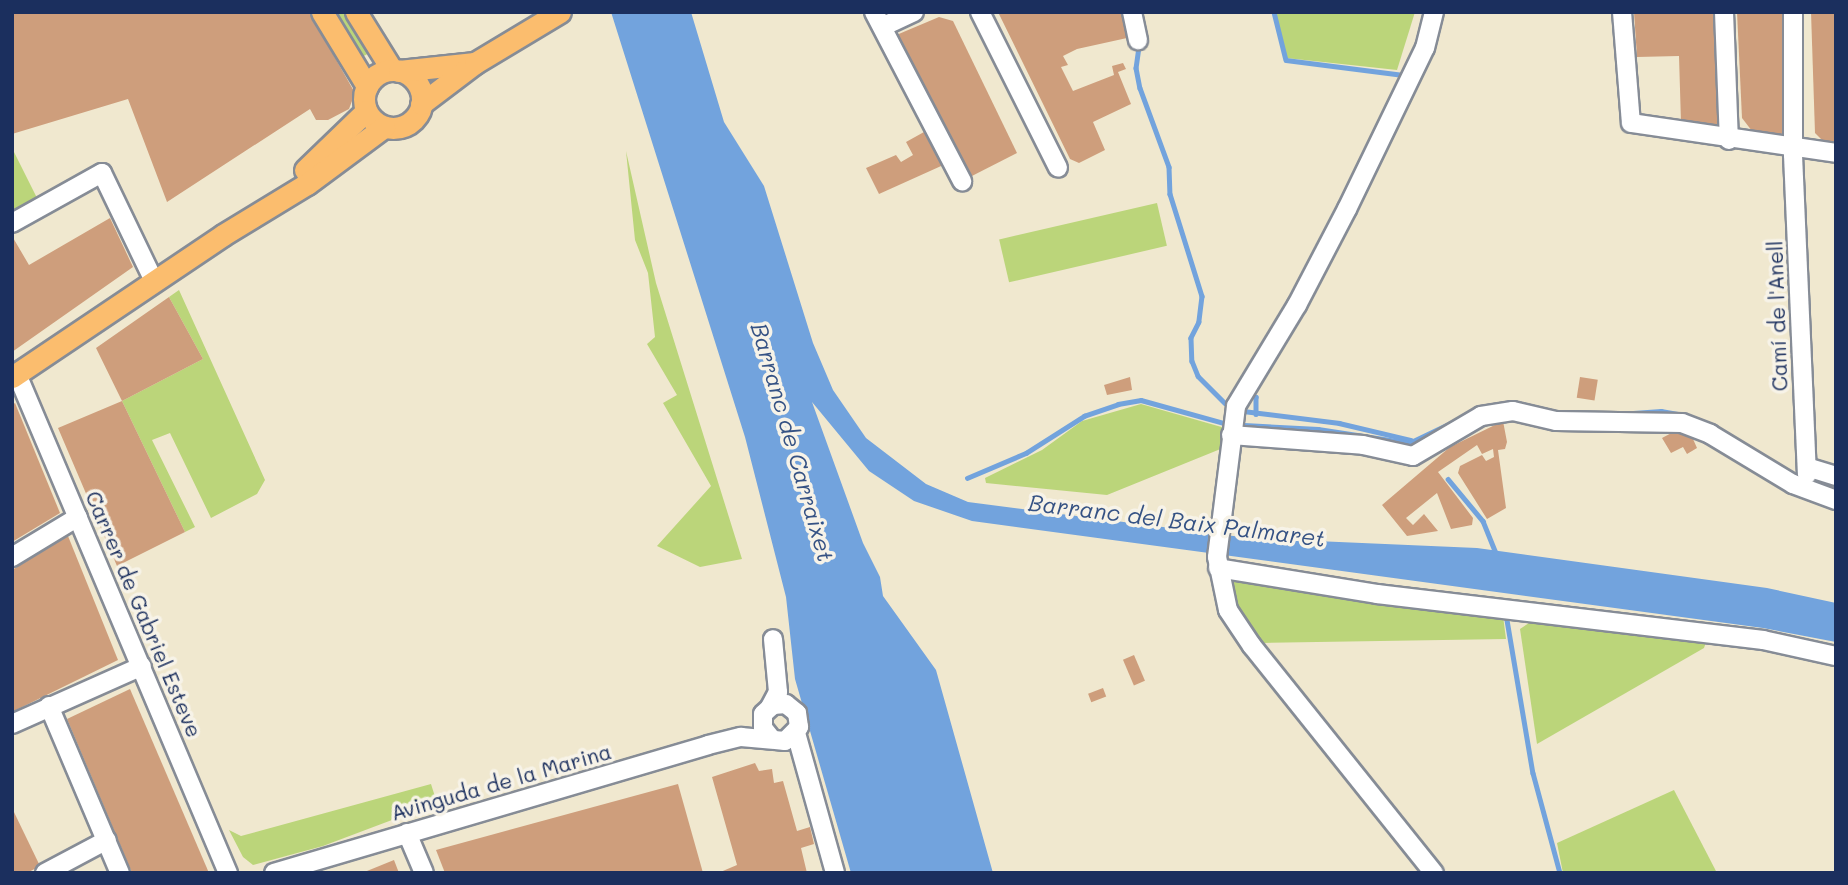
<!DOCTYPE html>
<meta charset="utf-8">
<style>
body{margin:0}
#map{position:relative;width:1848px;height:885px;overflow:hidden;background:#f0e8cf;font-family:Mali,sans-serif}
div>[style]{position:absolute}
.green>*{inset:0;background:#bbd57a;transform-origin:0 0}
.water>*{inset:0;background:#72a3dd}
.stream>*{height:4.5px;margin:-2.25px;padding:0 2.25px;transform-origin:2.25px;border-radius:2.25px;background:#72a3dd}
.building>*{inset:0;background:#ce9e7c;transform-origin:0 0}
.roads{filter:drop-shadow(2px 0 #868c96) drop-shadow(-2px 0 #868c96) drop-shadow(0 2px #868c96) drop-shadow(0 -2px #868c96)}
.minor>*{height:18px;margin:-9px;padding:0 9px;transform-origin:9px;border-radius:9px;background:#fff}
.major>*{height:21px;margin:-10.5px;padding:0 10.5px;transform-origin:10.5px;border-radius:10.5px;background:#fbbd6e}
.major>.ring{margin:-10.5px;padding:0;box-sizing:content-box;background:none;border:21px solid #fbbd6e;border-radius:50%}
span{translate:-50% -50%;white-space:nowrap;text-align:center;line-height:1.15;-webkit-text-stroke:7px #f7f3e8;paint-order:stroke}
.street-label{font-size:21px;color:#1b2f5e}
.water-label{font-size:23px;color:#355284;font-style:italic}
.frame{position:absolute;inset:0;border:14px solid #1b2f5e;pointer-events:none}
</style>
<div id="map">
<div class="green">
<div style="clip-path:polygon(334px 12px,350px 12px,371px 52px,362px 57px)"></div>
<div style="clip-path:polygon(1275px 12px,1415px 12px,1397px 70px,1286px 58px)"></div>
<div style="clip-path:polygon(12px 148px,42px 208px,12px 223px)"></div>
<div style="clip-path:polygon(626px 151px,656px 283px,742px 559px,700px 567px,657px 546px,711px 486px,663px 403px,677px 395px,647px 344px,655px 337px,648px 273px,635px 240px)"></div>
<div style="left:1157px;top:203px;width:44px;height:162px;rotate:77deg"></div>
<div style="clip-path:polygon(179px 290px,265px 480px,257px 494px,211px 518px,170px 433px,152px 440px,195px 527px,185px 532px,122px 401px,203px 359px,169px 297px)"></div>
<div style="clip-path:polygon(1141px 404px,1225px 428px,1223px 448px,1107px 495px,986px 483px,985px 478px,1042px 450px,1082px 421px)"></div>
<div style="clip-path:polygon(1240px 578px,1503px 616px,1506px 639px,1262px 643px,1244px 623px,1227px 585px)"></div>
<div style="clip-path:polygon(1532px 621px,1628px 632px,1706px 642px,1704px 648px,1537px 744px,1520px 629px)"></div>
<div style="clip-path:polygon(431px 784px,437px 803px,323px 846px,253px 865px,243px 857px,229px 830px,241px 836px)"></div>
<div style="clip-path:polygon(1674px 790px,1717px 873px,1563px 873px,1557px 843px)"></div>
</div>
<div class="water">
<div style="clip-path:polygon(611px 12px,691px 12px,724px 122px,764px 186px,813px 343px,833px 390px,866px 438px,926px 484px,968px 502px,1249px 538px,1477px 548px,1767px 588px,1836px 603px,1836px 642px,1763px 628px,972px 521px,914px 501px,869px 471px,812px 402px,863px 543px,880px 577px,883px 596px,936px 670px,993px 873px,851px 873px,795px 679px,786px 597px,745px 437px)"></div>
</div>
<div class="stream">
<div style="left:1274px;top:12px;width:49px;rotate:76deg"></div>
<div style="left:1286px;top:60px;width:118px;rotate:7.3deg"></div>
<div style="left:1139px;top:47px;width:21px;rotate:98deg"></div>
<div style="left:1136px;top:68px;width:20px;rotate:79deg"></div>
<div style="left:1140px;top:88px;width:84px;rotate:69.8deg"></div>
<div style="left:1169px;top:167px;width:27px;rotate:88deg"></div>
<div style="left:1170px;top:194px;width:107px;rotate:72.6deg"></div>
<div style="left:1202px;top:296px;width:26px;rotate:97deg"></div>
<div style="left:1199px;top:322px;width:18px;rotate:117deg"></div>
<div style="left:1191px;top:338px;width:23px;rotate:88deg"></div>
<div style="left:1192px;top:361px;width:16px;rotate:68deg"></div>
<div style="left:1198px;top:376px;width:38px;rotate:45deg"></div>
<div style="left:1250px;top:395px;width:6px;rotate:18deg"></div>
<div style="left:1256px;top:397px;width:17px;rotate:90deg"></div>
<div style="left:1243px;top:411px;width:97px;rotate:7.1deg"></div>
<div style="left:1339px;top:423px;width:74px;rotate:13.3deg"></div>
<div style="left:1619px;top:414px;width:42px;rotate:-4.1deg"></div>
<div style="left:1661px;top:411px;width:22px;rotate:10deg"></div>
<div style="left:1244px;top:425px;width:74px;rotate:3.1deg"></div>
<div style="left:1318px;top:429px;width:92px;rotate:8.7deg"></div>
<div style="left:1409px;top:443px;width:70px;rotate:-25.5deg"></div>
<div style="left:967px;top:478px;width:64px;rotate:-23deg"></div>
<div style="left:1026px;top:453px;width:69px;rotate:-32.5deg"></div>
<div style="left:1084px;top:416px;width:36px;rotate:-19deg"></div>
<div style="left:1118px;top:404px;width:23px;rotate:-10deg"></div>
<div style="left:1141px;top:400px;width:86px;rotate:15.5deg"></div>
<div style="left:1448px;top:479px;width:55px;rotate:50.2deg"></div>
<div style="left:1483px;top:521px;width:35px;rotate:68deg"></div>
<div style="left:1507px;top:620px;width:155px;rotate:80.4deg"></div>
<div style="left:1533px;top:773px;width:104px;rotate:74.9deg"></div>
</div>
<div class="building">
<div style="clip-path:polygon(12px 12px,309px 12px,355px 93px,349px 109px,328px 120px,316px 120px,310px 109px,167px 202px,128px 99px,12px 134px)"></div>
<div style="clip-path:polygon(998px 12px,1121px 12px,1127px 38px,1077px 49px,1063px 56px,1068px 65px,1061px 67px,1073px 91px,1114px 75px,1112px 66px,1123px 63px,1126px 69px,1118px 72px,1131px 104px,1093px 122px,1105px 150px,1079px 163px,1070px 159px)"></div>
<div style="clip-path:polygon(1634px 12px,1718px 12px,1720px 122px,1716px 128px,1681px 123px,1679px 56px,1637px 57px)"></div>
<div style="clip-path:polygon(1737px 12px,1785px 12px,1787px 129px,1778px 137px,1752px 131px,1742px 118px)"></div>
<div style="clip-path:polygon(1811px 12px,1836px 12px,1836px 144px,1825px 143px,1815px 133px)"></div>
<div style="clip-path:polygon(939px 17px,953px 21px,1017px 153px,966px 179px,894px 36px)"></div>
<div style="clip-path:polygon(933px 127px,950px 162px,879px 194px,866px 168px,896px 155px,901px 162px,913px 155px,906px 142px)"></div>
<div style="clip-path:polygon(110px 218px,133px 267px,12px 352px,12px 236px,29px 265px)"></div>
<div style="clip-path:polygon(169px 297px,203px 359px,122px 401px,185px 532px,117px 566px,58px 428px,122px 401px,96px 348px)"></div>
<div style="clip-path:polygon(1130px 377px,1132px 390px,1107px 395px,1104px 385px)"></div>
<div style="left:1580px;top:377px;width:18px;height:21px;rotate:9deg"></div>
<div style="clip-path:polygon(15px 403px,60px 513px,12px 542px,12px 405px)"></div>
<div style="clip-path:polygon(1503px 421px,1507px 442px,1505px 449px,1498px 450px,1506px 508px,1487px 519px,1458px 473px,1460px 466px,1482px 455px,1486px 461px,1494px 457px,1493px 449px,1482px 454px,1477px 445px,1438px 472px,1473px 518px,1472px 525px,1451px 529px,1437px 493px,1406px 518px,1413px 525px,1424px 514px,1438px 531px,1407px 536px,1382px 505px,1450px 447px)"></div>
<div style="clip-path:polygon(1679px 429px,1689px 430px,1697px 448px,1687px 454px,1683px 447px,1671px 453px,1662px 438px)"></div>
<div style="clip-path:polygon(68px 536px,118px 660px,12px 712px,12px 570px)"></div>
<div style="left:1134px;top:655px;width:28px;height:12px;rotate:67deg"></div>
<div style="left:1103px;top:688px;width:9px;height:16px;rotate:69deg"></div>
<div style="clip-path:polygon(130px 689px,209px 873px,132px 873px,67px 719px)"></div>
<div style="clip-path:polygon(755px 763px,759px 771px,772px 769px,774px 783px,783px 781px,797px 831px,810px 827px,814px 844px,801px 848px,807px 873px,718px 873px,737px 865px,712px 777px)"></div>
<div style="clip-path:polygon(678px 784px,703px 873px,445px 873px,436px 850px)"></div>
<div style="clip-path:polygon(12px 808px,40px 866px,27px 873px,12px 873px)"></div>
<div style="clip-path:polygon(394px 860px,399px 873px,362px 873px)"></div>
</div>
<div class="roads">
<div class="minor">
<div style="left:874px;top:12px;width:191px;rotate:62.5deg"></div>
<div style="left:980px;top:12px;width:174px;rotate:63.4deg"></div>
<div style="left:1132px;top:12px;width:29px;rotate:78deg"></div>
<div style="left:1622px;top:12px;width:111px;rotate:85.4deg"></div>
<div style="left:1631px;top:123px;width:207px;rotate:8.3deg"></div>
<div style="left:1724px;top:12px;width:128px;rotate:87.8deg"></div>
<div style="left:1793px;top:12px;width:143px;rotate:90deg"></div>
<div style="left:1793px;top:155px;width:320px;rotate:87.5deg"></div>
<div style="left:884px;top:26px;width:33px;rotate:-25deg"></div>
<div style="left:12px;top:223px;width:103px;rotate:-29.1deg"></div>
<div style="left:102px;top:173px;width:120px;rotate:64.3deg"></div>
<div style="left:17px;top:374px;width:542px;rotate:67.08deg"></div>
<div style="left:1231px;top:435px;width:132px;rotate:4.3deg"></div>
<div style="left:1363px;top:445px;width:51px;rotate:12.4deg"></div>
<div style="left:1413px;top:456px;width:79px;rotate:-30.5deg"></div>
<div style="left:1481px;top:416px;width:32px;rotate:-9deg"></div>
<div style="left:1513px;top:411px;width:44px;rotate:13.1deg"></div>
<div style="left:1556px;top:421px;width:126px;rotate:0.9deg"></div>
<div style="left:1682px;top:423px;width:30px;rotate:21deg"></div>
<div style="left:1710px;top:434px;width:97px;rotate:31.1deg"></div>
<div style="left:1793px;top:484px;width:46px;rotate:20.4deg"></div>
<div style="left:1807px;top:467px;width:30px;rotate:17deg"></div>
<div style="left:12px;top:557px;width:77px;rotate:-31.2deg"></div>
<div style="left:1218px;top:568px;width:161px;rotate:9.3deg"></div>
<div style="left:1377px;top:594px;width:389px;rotate:6.8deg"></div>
<div style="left:1763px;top:640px;width:75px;rotate:12.4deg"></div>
<div style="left:49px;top:706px;width:181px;rotate:67deg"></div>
<div style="left:770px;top:707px;width:17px;rotate:-62deg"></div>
<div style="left:778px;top:692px;width:53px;rotate:-95.4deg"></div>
<div style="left:12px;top:724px;width:142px;rotate:-24deg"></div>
<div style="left:796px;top:733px;width:145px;rotate:74.4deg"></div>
<div style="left:407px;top:833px;width:43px;rotate:67deg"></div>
<div style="left:45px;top:873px;width:70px;rotate:-28deg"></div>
<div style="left:274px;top:873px;width:452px;rotate:-16.4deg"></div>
<div style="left:708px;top:745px;width:34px;rotate:-14deg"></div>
<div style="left:741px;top:737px;width:44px;rotate:5.2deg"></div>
<div style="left:785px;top:741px;width:20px;rotate:-45deg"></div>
<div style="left:799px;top:727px;width:14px;rotate:-98deg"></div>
<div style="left:797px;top:713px;width:14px;rotate:-141deg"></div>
<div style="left:786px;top:704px;width:13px;rotate:176deg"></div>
<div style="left:773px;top:705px;width:13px;rotate:138deg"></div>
<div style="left:763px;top:714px;width:14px;rotate:90deg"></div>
<div style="left:763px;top:728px;width:13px;rotate:51deg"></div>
<div style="left:1434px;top:873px;width:291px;rotate:-128.7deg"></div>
<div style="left:1252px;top:646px;width:43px;rotate:-123.7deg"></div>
<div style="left:1228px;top:610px;width:54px;rotate:-101.7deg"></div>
<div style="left:1217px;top:557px;width:152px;rotate:-82.8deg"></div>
<div style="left:1236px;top:406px;width:118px;rotate:-58.9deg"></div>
<div style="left:1297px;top:305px;width:108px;rotate:-62.5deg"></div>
<div style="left:1347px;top:209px;width:179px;rotate:-64.2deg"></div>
<div style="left:1425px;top:48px;width:37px;rotate:-76deg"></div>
</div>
<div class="major">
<div style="left:322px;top:12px;width:87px;rotate:58.7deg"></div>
<div style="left:356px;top:12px;width:68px;rotate:58.2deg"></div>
<div class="ring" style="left:364px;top:70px;width:37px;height:37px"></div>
<div style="left:399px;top:71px;width:76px;rotate:-6deg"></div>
<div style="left:421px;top:104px;width:68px;rotate:-37.2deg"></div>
<div style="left:475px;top:63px;width:99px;rotate:-31deg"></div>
<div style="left:305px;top:170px;width:85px;rotate:-44deg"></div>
<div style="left:12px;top:377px;width:254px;rotate:-33.9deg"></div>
<div style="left:223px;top:235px;width:98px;rotate:-31.3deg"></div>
<div style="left:307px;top:184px;width:96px;rotate:-36.5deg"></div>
</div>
</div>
<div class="street-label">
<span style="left:1777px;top:316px;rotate:-92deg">Camí de l'Anell</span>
<span style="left:144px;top:614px;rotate:67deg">Carrer de Gabriel Esteve</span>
<span style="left:501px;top:782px;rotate:-16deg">Avinguda de la Marina</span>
</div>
<div class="water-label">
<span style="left:793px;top:442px;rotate:74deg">Barranc de Carraixet</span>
<span style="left:1177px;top:520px;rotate:7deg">Barranc del Baix Palmaret</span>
</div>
<div class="frame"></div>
</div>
